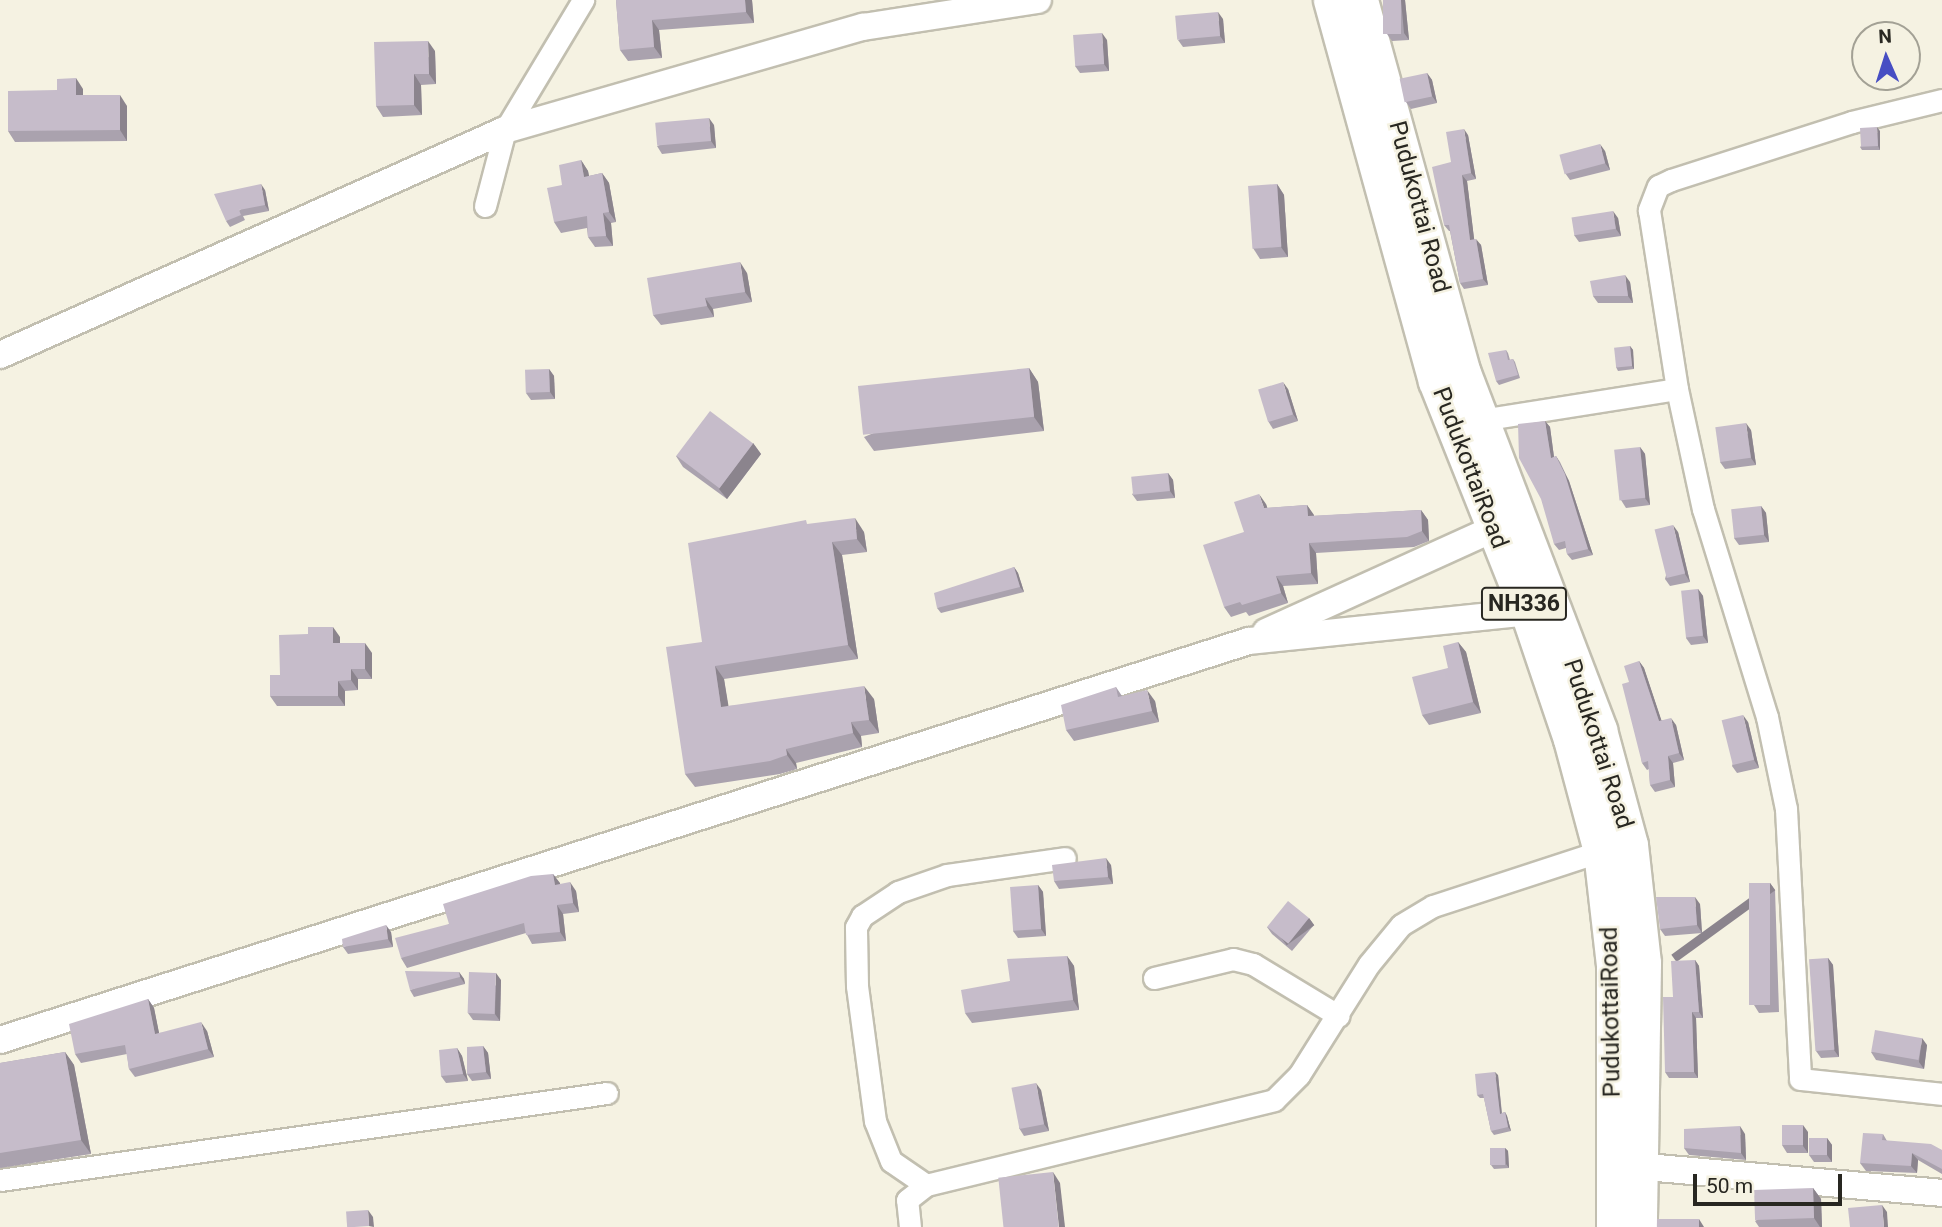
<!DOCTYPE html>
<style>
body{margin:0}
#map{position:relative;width:1942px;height:1227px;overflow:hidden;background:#f5f2e2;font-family:Roboto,sans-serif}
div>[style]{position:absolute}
.roads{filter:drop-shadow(2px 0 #c2bfb0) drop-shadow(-2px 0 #c2bfb0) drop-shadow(0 2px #c2bfb0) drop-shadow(0 -2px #c2bfb0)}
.minor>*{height:21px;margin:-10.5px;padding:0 10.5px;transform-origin:10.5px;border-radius:10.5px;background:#fff}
.tertiary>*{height:26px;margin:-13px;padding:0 13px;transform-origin:13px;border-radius:13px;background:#fff}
.trunk>*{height:35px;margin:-17.5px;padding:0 17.5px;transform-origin:17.5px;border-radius:17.5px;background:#fff}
.wall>*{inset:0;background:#aaa2ae}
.shaded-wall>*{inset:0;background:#8b848d;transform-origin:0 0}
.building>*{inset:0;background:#c6bcca;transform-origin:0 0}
span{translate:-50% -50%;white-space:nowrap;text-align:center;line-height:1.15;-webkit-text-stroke:5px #f5f2e2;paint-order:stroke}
.shield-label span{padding:2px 5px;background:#f5f2e2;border:2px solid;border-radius:5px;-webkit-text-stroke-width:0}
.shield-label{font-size:23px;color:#282721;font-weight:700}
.street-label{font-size:24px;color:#282721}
.north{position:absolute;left:1851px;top:21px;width:70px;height:70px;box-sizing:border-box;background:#f5f2e2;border:2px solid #a3a195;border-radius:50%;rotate:357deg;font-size:19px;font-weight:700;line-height:28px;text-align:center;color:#282721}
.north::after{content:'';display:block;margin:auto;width:24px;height:32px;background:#474ec3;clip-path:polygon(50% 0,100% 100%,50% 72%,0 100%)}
.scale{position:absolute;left:1693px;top:1174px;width:149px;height:32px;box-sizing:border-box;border:4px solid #282721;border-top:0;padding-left:9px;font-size:21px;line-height:24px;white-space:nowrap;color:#282721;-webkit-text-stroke:5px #f5f2e2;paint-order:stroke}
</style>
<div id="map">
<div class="roads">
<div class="minor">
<div style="left:1942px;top:100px;width:93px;rotate:166.3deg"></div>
<div style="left:1852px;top:122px;width:190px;rotate:162.2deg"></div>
<div style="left:1671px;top:180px;width:14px;rotate:155deg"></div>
<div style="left:1658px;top:186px;width:26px;rotate:111deg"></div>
<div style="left:1649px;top:210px;width:181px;rotate:81.1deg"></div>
<div style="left:1677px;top:389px;width:123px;rotate:77.8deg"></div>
<div style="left:1703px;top:509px;width:218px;rotate:72.9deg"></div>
<div style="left:1767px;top:717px;width:94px;rotate:78.3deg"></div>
<div style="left:1786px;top:809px;width:270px;rotate:87deg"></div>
<div style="left:1800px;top:1079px;width:143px;rotate:6deg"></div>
<div style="left:485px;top:206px;width:79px;rotate:-75.3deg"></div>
<div style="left:505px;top:130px;width:152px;rotate:-59deg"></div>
<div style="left:1481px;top:420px;width:198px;rotate:-9deg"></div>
<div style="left:1154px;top:978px;width:81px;rotate:-13.5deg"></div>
<div style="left:1233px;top:959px;width:21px;rotate:14deg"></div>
<div style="left:1253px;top:964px;width:100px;rotate:31.2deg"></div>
<div style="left:0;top:1180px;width:613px;rotate:-8.16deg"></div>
<div style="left:926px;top:1185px;width:42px;rotate:-145.6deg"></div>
<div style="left:891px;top:1161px;width:43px;rotate:-111.8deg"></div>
<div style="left:875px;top:1121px;width:136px;rotate:-97.6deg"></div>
<div style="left:857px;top:986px;width:59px;rotate:-91deg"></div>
<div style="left:856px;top:927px;width:13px;rotate:-61deg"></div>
<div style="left:862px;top:916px;width:43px;rotate:-33.7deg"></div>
<div style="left:898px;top:892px;width:52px;rotate:-19.1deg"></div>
<div style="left:947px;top:875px;width:119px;rotate:-8.2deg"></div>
<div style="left:910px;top:1227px;width:27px;rotate:-96deg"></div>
<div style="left:907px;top:1200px;width:24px;rotate:-38deg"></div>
<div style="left:926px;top:1185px;width:358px;rotate:-13.7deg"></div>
<div style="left:1274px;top:1100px;width:35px;rotate:-45deg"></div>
<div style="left:1299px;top:1075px;width:131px;rotate:-57.8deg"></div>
<div style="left:1369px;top:964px;width:50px;rotate:-50.6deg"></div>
<div style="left:1401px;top:925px;width:37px;rotate:-31deg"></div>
<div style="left:1433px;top:906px;width:177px;rotate:-18.1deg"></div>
</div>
<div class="tertiary">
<div style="left:0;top:355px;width:553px;rotate:-24.02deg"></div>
<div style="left:505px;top:130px;width:373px;rotate:-16.1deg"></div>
<div style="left:863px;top:27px;width:177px;rotate:-8.8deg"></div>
<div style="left:1266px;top:632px;width:249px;rotate:-24.4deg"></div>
<div style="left:0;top:1040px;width:1311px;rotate:-17.72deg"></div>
<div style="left:1249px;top:641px;width:281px;rotate:-5.9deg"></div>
<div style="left:1623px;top:1165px;width:320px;rotate:5deg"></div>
</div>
<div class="trunk">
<div style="left:1331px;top:0;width:395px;rotate:74.6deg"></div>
<div style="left:1436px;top:381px;width:249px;rotate:68.3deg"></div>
<div style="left:1528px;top:612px;width:134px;rotate:71.3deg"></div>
<div style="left:1571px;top:739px;width:116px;rotate:75deg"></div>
<div style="left:1601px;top:851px;width:115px;rotate:83.5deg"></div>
<div style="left:1614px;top:965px;width:262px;rotate:90deg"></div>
<div style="left:1360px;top:0;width:387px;rotate:74.6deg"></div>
<div style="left:1463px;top:373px;width:382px;rotate:69.1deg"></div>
<div style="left:1599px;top:730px;width:119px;rotate:74.9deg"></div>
<div style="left:1630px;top:845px;width:119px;rotate:83.7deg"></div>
<div style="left:1643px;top:963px;width:264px;rotate:90.9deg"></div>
</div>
</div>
<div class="wall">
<div style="clip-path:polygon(616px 0,752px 0,754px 23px,659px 30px,662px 58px,628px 61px,620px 50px)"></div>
<div style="clip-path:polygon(1383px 0,1405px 0,1409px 40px,1392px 41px,1387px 34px)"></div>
<div style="clip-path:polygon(1223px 19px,1225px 43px,1183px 47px,1178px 40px)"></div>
<div style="clip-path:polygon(1107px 40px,1109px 71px,1080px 73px,1075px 66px)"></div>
<div style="clip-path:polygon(435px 51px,436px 84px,421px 85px,422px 115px,383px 117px,376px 106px)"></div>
<div style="clip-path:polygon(1427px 73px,1432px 80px,1437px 103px,1411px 109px,1406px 102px)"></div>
<div style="clip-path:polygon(83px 89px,83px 95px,127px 106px,127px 141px,15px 142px,8px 131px,57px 90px)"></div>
<div style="clip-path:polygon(714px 125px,716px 148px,662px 154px,657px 146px)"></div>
<div style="clip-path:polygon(1880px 131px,1880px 150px,1862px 150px,1860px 147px)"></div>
<div style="clip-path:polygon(1468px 135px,1476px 179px,1467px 181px,1474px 239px,1481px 245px,1488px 285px,1464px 289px,1460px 283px,1450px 231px,1449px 231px,1444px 225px,1451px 162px)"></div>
<div style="clip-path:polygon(1605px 151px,1610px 170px,1570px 180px,1565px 173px)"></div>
<div style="clip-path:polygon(581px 160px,588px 171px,589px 176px,602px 173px,609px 183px,616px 222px,611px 223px,613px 246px,595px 247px,588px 237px,587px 228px,561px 233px,554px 222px,562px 185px)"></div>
<div style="clip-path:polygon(1277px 184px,1284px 195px,1288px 257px,1260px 259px,1253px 248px)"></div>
<div style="clip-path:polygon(265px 190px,269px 211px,243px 216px,245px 220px,230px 227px,226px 221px)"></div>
<div style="clip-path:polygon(1618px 218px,1621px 236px,1579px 242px,1574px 235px)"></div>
<div style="clip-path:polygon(747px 273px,752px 302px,713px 309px,714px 317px,661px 325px,653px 315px)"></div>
<div style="clip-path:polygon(1630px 282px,1633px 303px,1598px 303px,1593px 296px)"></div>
<div style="clip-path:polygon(1630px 346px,1633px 350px,1634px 369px,1618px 371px,1616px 367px)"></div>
<div style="clip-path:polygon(1506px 350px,1508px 353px,1510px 360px,1513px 359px,1515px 362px,1520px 378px,1499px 385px,1496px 381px)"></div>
<div style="clip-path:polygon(1029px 368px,1038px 382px,1044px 431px,874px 451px,864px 437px)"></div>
<div style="clip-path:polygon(549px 369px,554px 376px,555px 399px,531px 400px,526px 393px)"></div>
<div style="clip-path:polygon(1288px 389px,1298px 421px,1273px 429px,1268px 421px)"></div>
<div style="clip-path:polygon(1545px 421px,1550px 427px,1554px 457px,1556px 456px,1560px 462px,1569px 481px,1593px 555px,1572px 560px,1567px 554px,1566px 548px,1559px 550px,1554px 544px)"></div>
<div style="clip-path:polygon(1751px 430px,1756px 465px,1725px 469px,1720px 462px)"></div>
<div style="clip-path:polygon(753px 443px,761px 454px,727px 499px,683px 467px,676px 456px)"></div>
<div style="clip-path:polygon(1640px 447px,1645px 454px,1650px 505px,1626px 508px,1621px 500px)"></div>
<div style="clip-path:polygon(1168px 473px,1173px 480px,1175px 498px,1137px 501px,1132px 494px)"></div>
<div style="clip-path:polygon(1266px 504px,1267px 508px,1307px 505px,1314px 516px,1421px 510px,1428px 520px,1429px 541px,1414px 547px,1316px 553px,1318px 584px,1283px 586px,1288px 603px,1249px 616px,1246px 612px,1231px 617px,1224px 607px,1244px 532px)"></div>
<div style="clip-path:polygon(1761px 506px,1766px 513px,1769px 542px,1739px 545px,1734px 538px)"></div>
<div style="clip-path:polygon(808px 524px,864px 532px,867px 552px,842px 555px,858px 659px,724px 679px,728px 706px,874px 699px,879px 733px,861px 736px,862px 747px,796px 763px,797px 769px,780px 774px,695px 787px,685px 774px,702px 642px)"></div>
<div style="clip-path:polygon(1678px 532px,1690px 582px,1670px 586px,1665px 579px)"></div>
<div style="clip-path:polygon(1014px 567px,1018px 573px,1024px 592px,941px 613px,937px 608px)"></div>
<div style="clip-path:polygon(1698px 589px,1703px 596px,1708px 643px,1691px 645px,1686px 638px)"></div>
<div style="clip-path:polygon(340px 637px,340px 643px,372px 653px,372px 679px,358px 679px,358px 690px,345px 691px,345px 706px,277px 706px,270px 696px,280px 675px)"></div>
<div style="clip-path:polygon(1458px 642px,1466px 652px,1481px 713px,1429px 725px,1422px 715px,1448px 668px)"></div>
<div style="clip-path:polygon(1639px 661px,1644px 668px,1661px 720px,1676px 725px,1684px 760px,1673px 763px,1675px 787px,1655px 792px,1650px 785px,1649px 769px,1647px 770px,1642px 763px,1629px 682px)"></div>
<div style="clip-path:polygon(1116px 687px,1122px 696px,1155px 701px,1159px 722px,1074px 741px,1066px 730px)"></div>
<div style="clip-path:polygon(1748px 722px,1759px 768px,1737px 773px,1732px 766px)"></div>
<div style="clip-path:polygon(1111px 865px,1113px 884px,1059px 889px,1054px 881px)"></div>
<div style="clip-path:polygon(553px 874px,560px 884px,576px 891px,579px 912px,563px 914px,566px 941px,532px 944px,526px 933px,407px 968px,401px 958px,449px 924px)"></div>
<div style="clip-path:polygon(1770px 883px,1775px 890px,1779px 1012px,1759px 1013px,1754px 1005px)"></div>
<div style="clip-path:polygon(1038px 885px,1043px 892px,1046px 936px,1018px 938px,1013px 931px)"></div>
<div style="clip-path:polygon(1700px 904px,1702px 933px,1665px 936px,1660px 929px)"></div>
<div style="clip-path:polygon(1309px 918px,1314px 925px,1292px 951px,1272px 934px,1267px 927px)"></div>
<div style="clip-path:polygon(391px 932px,393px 947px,348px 954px,343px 947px)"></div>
<div style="clip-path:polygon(1067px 956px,1074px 966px,1079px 1010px,972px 1023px,965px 1013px,1010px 981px)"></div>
<div style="clip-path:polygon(1828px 958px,1833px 965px,1839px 1057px,1821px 1058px,1816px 1051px)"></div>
<div style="clip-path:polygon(1695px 960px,1699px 966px,1703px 1018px,1696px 1018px,1698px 1078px,1669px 1078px,1665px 1072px,1673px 997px)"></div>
<div style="clip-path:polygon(459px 972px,464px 979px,465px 984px,414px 997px,410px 990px)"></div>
<div style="clip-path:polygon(501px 980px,500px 1021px,473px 1020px,468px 1013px)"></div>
<div style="clip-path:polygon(148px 999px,154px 1008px,159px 1033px,207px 1031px,214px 1057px,135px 1077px,129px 1069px,127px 1054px,81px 1063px,75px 1054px)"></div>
<div style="clip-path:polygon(1927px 1045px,1924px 1069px,1876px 1060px,1871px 1052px)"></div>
<div style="clip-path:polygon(483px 1046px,488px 1053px,491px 1079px,472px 1081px,467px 1074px)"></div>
<div style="clip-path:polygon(457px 1048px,462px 1056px,468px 1081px,446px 1083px,441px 1076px)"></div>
<div style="clip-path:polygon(65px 1052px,74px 1065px,91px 1154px,0 1168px,0 1063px)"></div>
<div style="clip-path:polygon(1498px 1075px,1502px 1113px,1505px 1112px,1507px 1116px,1511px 1131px,1494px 1135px,1491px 1131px,1484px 1098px,1480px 1098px,1477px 1095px)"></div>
<div style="clip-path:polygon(1041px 1090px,1049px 1131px,1024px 1136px,1019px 1128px)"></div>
<div style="clip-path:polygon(1808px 1132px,1808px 1153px,1787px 1153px,1782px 1145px)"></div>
<div style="clip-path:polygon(1745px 1134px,1746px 1160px,1689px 1155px,1684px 1148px)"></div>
<div style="clip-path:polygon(1883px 1134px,1887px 1141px,1942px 1150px,1942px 1174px,1918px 1160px,1917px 1173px,1866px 1171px,1860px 1163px)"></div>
<div style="clip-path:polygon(1827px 1138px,1832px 1145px,1832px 1162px,1814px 1162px,1809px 1155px)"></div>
<div style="clip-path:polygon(1505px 1148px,1508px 1151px,1509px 1168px,1494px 1169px,1491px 1165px)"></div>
<div style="clip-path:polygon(1813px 1188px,1821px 1199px,1822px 1227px,1759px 1227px,1755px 1221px)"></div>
</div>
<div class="shaded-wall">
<div style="clip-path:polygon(745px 0,752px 0,754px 23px,746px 12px)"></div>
<div style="clip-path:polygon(1401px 0,1405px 0,1409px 40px,1404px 33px)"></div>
<div style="clip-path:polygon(1218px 12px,1223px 19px,1225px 43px,1220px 36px)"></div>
<div style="clip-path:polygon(652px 20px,659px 30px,662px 58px,654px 47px)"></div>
<div style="clip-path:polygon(1102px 33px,1107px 40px,1109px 71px,1104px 64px)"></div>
<div style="clip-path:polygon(428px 41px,435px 51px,436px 84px,429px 74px)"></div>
<div style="clip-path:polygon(1427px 73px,1432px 80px,1437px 103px,1432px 96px)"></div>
<div style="clip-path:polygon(414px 74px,421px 85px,422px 115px,414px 105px)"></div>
<div style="clip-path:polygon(76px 78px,83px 89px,83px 106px,76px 95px)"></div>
<div style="clip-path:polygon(120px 95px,127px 106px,127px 141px,120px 130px)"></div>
<div style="clip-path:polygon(709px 118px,714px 125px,716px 148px,711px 141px)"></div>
<div style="clip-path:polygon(1877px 127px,1880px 131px,1880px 150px,1878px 146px)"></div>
<div style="clip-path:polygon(1464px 129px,1468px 135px,1476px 179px,1471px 173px)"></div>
<div style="clip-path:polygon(1600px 144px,1605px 151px,1610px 170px,1605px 163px)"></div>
<div style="clip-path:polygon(581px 160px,588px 171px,591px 187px,584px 177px)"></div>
<div style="clip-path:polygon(602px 173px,609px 183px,616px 222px,609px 212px)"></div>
<div style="clip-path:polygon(1462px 175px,1467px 181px,1475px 246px,1470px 240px)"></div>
<div style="clip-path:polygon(261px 184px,265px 190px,269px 211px,265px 205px)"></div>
<div style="clip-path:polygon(1277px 184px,1284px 195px,1288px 257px,1281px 247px)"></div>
<div style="clip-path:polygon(1613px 211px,1618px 218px,1621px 236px,1616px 229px)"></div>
<div style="clip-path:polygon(603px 213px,611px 223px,613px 246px,606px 236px)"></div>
<div style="clip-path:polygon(1476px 239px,1481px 245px,1488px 285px,1483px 279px)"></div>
<div style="clip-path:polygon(740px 262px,747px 273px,752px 302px,745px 292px)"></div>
<div style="clip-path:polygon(1625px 275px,1630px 282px,1633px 303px,1628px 296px)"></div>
<div style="clip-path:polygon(705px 298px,713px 309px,714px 317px,707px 306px)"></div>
<div style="clip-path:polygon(1630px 346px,1633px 350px,1634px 369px,1632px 366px)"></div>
<div style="clip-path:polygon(1029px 368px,1038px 382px,1044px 431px,1034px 417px)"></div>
<div style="clip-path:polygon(549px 369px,554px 376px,555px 399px,550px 392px)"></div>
<div style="clip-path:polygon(1283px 382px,1288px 389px,1298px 421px,1293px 414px)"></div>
<div style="clip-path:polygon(1545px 421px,1550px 427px,1555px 465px,1551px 458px)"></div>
<div style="clip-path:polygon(1746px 423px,1751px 430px,1756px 465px,1751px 458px)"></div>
<div style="clip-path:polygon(753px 443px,761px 454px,727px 499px,719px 489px)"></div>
<div style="clip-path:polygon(1640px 447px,1645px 454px,1650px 505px,1645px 498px)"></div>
<div style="clip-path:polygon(1556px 456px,1569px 481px,1593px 555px,1588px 549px)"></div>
<div style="clip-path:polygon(1168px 473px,1173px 480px,1175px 498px,1170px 491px)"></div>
<div style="clip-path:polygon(1259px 494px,1266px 504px,1271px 518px,1264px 508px)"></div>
<div style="clip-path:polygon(1307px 505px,1314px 515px,1315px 527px,1308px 516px)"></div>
<div style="clip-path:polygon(1761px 506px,1766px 513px,1769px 542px,1764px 535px)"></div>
<div style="clip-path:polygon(1421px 510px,1428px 520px,1429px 541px,1422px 531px)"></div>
<div style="clip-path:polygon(855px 518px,864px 532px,867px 552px,857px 539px)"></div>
<div style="clip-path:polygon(1673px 525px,1678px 532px,1690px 582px,1685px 574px)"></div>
<div style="clip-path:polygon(832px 542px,842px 555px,858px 659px,848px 645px)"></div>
<div style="clip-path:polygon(1309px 543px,1316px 553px,1318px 584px,1311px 573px)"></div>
<div style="clip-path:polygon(1014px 567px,1018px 573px,1024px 592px,1020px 587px)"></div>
<div style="clip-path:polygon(1276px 576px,1283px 586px,1288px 603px,1281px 593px)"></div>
<div style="clip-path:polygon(1698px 589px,1703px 596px,1708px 643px,1703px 636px)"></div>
<div style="clip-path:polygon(333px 627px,340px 637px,340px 653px,333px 643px)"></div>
<div style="clip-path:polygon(1458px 642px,1466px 652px,1481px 713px,1473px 702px)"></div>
<div style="clip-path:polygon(365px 643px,372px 653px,372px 679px,365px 669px)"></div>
<div style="clip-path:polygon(1639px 661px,1644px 668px,1664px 728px,1659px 721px)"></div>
<div style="clip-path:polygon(715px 666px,724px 679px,731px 721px,721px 707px)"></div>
<div style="clip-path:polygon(351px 669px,358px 679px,358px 690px,351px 680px)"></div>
<div style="clip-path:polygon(338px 681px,345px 691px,345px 706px,338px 696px)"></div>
<div style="clip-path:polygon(864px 686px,874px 699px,879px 733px,869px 720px)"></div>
<div style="clip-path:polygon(1147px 690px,1155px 701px,1159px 722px,1152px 711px)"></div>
<div style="clip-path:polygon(1743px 715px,1748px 722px,1759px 768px,1754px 760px)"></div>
<div style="clip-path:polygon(1671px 718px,1676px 725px,1684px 760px,1679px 753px)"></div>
<div style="clip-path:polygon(851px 722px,861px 736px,862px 747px,853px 733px)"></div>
<div style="clip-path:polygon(786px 749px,796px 763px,797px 769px,787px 755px)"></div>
<div style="clip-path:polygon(1668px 756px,1673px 763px,1675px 787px,1670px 780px)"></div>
<div style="clip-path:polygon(1106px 858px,1111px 865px,1113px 884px,1108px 877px)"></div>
<div style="clip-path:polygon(553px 874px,560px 883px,561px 894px,555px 885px)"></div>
<div style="clip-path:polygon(570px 882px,576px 891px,579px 912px,573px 903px)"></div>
<div style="left:1770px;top:883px;width:9px;height:122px;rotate:54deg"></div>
<div style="clip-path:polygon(1038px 885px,1043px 892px,1046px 936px,1041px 929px)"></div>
<div style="clip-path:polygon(1695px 897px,1700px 904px,1702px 933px,1697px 925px)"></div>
<div style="clip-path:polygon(557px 905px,563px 914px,566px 941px,560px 932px)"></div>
<div style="left:1309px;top:918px;width:9px;height:34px;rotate:54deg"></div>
<div style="clip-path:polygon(386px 925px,391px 932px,393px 947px,388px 939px)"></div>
<div style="clip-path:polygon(1067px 956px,1074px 966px,1079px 1010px,1073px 1000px)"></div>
<div style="clip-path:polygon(1828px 958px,1833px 965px,1839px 1057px,1834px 1050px)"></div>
<div style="clip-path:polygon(1695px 960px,1699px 966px,1703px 1018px,1699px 1012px)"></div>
<div style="clip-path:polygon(459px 972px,464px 979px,465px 984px,460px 977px)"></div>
<div style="clip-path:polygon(496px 973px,501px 980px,500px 1021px,495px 1014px)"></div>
<div style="clip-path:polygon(148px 999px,154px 1008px,161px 1043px,155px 1034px)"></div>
<div style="clip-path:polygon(1692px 1012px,1696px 1018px,1698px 1078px,1694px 1072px)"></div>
<div style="clip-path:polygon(201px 1022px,207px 1031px,214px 1057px,208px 1049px)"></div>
<div style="clip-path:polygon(1922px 1038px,1927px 1045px,1924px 1069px,1919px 1062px)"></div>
<div style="clip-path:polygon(483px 1046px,488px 1053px,491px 1079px,486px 1072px)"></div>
<div style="clip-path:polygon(457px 1048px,462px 1056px,468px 1081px,463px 1074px)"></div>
<div style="clip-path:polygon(65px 1052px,74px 1065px,91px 1154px,81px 1140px)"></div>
<div style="clip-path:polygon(1495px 1072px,1498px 1075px,1502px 1117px,1500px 1114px)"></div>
<div style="clip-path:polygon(1036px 1083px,1041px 1090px,1049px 1131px,1044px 1124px)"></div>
<div style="clip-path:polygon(1505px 1112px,1507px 1116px,1511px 1131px,1508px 1127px)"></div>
<div style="clip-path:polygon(1803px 1125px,1808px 1132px,1808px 1153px,1803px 1146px)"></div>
<div style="clip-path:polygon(1740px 1126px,1745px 1134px,1746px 1160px,1741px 1153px)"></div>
<div style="clip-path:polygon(1827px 1138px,1832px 1145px,1832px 1162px,1827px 1155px)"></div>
<div style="clip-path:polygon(1505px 1148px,1508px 1151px,1509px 1168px,1506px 1164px)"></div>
<div style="clip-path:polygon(1912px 1153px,1918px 1160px,1917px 1173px,1911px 1166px)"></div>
<div style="clip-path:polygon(1053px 1172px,1060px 1183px,1065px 1227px,1059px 1227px)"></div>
<div style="clip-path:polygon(1813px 1188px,1821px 1199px,1822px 1227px,1820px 1227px,1814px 1218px)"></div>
<div style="clip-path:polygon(1882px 1205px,1887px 1212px,1888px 1227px,1884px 1227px)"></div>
<div style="clip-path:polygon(368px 1210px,373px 1217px,374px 1227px,369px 1226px)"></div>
<div style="clip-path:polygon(1699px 1219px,1704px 1227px,1699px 1227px)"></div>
</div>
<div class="building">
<div style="clip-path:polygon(616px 0,745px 0,746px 12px,652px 20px,654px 47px,620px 50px)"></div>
<div style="left:1383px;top:0;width:18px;height:34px"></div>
<div style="left:1218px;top:12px;width:24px;height:43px;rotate:85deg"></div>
<div style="left:1102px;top:33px;width:31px;height:29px;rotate:86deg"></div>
<div style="clip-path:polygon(428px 41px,429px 74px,414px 74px,414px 105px,376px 106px,374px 42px)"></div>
<div style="left:1427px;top:73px;width:24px;height:28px;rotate:78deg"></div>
<div style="clip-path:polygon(76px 78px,76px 95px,120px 95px,120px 130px,8px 131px,8px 91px,57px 90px,57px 79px)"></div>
<div style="left:709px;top:118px;width:23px;height:54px;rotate:85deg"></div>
<div style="left:1877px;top:127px;width:19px;height:17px;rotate:87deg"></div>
<div style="clip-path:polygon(1464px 129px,1471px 173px,1462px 175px,1470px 240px,1476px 239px,1483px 279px,1460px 283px,1449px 225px,1444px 225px,1432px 167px,1451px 162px,1446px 132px)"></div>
<div style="left:1600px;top:144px;width:20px;height:42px;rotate:75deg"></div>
<div style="clip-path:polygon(581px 160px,584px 177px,602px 173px,609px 212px,603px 213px,606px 236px,588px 237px,587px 216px,554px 222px,547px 188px,562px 185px,559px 165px)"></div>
<div style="clip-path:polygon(261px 184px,265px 205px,239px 210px,241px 215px,226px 221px,214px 194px)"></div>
<div style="left:1277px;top:184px;width:63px;height:29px;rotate:86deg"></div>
<div style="left:1613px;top:211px;width:18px;height:42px;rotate:81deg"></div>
<div style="clip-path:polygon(740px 262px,745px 292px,705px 298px,707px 306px,653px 315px,647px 278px)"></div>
<div style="clip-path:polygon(1625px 275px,1628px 296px,1593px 296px,1590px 281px)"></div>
<div style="left:1630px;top:346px;width:20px;height:16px;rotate:84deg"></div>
<div style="clip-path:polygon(1506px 350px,1508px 360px,1513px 359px,1518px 375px,1496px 381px,1488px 353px)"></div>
<div style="left:1029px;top:368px;width:49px;height:172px;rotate:84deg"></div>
<div style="left:549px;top:369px;width:23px;height:24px;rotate:88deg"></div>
<div style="left:1283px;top:382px;width:34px;height:26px;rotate:73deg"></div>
<div style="left:710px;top:411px;width:54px;height:56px;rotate:37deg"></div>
<div style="clip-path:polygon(1545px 421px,1551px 458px,1556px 456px,1565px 474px,1588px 549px,1567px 554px,1565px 541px,1554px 544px,1541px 499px,1519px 458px,1518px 424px)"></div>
<div style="left:1746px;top:423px;width:35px;height:31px;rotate:82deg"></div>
<div style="left:1640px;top:447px;width:51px;height:26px;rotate:84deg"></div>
<div style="left:1168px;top:473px;width:18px;height:37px;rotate:84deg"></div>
<div style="clip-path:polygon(1259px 494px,1264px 508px,1307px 505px,1308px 516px,1421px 510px,1422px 531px,1407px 537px,1309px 543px,1311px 573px,1276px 576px,1281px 593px,1242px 605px,1240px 602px,1224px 607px,1203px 545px,1244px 532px,1234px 502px)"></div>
<div style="left:1761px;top:506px;width:29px;height:30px;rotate:84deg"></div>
<div style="clip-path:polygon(855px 518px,857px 539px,832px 542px,848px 645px,715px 666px,721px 707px,864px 686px,869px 720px,851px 722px,853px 733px,786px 749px,787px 755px,770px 761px,685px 774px,666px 647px,702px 642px,688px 543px,806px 520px,807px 524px)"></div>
<div style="left:1673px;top:525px;width:50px;height:19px;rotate:76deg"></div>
<div style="clip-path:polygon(1014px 567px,1020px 587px,937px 608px,934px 593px)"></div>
<div style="left:1698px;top:589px;width:47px;height:17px;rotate:84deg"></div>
<div style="clip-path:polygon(308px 627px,333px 627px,333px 643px,365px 643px,365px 669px,351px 669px,351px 680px,338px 681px,338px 696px,270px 696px,270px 675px,280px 675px,279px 635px,308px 634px)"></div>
<div style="clip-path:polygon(1458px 642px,1473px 702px,1422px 715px,1412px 677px,1448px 668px,1443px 646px)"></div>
<div style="clip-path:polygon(1639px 661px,1659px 721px,1671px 718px,1679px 753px,1668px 756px,1670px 780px,1650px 785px,1648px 761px,1642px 763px,1622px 684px,1629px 682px,1624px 666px)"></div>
<div style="clip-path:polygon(1116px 687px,1118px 697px,1147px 690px,1152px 711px,1066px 730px,1061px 705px)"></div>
<div style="left:1743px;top:715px;width:46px;height:22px;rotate:76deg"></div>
<div style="clip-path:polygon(1106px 858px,1108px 877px,1054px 881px,1052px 865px)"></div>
<div style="clip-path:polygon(553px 874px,555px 885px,570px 882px,573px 903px,557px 905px,560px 932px,526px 935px,524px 923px,401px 958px,395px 938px,449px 924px,443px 904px,531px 876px)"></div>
<div style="left:1749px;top:883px;width:21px;height:122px"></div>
<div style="left:1038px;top:885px;width:44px;height:28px;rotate:86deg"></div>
<div style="clip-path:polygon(1656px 897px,1695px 897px,1697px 925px,1660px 929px)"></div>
<div style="left:1288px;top:901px;width:27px;height:33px;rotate:39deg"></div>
<div style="clip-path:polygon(386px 925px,388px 939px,343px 947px,342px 939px)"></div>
<div style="clip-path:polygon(1067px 956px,1073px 1000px,965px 1013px,961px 990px,1010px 981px,1007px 959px)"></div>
<div style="left:1828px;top:958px;width:92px;height:19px;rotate:86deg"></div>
<div style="clip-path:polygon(1695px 960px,1699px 1012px,1692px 1012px,1694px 1072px,1665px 1072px,1663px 997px,1673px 997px,1671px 961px)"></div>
<div style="clip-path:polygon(405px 971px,459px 972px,460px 977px,410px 990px)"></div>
<div style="left:469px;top:972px;width:27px;height:41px;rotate:2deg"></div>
<div style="clip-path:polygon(148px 999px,155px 1034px,201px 1022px,208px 1049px,129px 1069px,125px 1045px,75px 1054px,69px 1024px)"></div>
<div style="left:1875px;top:1030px;width:48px;height:22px;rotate:10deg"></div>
<div style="clip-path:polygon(483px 1046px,486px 1072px,467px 1074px,467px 1047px)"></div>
<div style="clip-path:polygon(457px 1048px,463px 1074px,441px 1076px,439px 1050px)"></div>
<div style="clip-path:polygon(65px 1052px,81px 1140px,0 1153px,0 1063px)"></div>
<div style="clip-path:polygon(1495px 1072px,1500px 1114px,1505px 1112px,1508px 1127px,1491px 1131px,1483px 1094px,1477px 1095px,1475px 1074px)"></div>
<div style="left:1036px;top:1083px;width:42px;height:25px;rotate:79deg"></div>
<div style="left:1782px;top:1125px;width:21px;height:20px"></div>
<div style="clip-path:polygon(1740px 1126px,1741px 1153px,1684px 1148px,1684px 1129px)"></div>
<div style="clip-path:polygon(1863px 1133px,1883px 1134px,1882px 1140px,1931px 1144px,1942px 1150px,1942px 1169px,1912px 1153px,1911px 1166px,1860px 1163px)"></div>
<div style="left:1809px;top:1138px;width:18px;height:17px"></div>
<div style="left:1490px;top:1148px;width:15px;height:17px"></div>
<div style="left:1053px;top:1172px;width:55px;height:55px;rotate:84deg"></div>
<div style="left:1813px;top:1188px;width:30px;height:59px;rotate:88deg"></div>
<div style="clip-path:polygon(1882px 1205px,1884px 1227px,1850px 1227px,1848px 1208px)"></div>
<div style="left:368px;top:1210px;width:16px;height:22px;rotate:86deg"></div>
<div style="left:1699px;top:1219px;width:8px;height:42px;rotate:90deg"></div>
</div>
<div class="shield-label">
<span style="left:1524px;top:604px">NH336</span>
</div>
<div class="street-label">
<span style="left:1419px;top:207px;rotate:75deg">Pudukottai Road</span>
<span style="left:1470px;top:468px;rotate:69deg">PudukottaiRoad</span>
<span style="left:1598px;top:744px;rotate:72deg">Pudukottai Road</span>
<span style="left:1611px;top:1012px;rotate:-91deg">PudukottaiRoad</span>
</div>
<div class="north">N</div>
<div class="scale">50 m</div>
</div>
